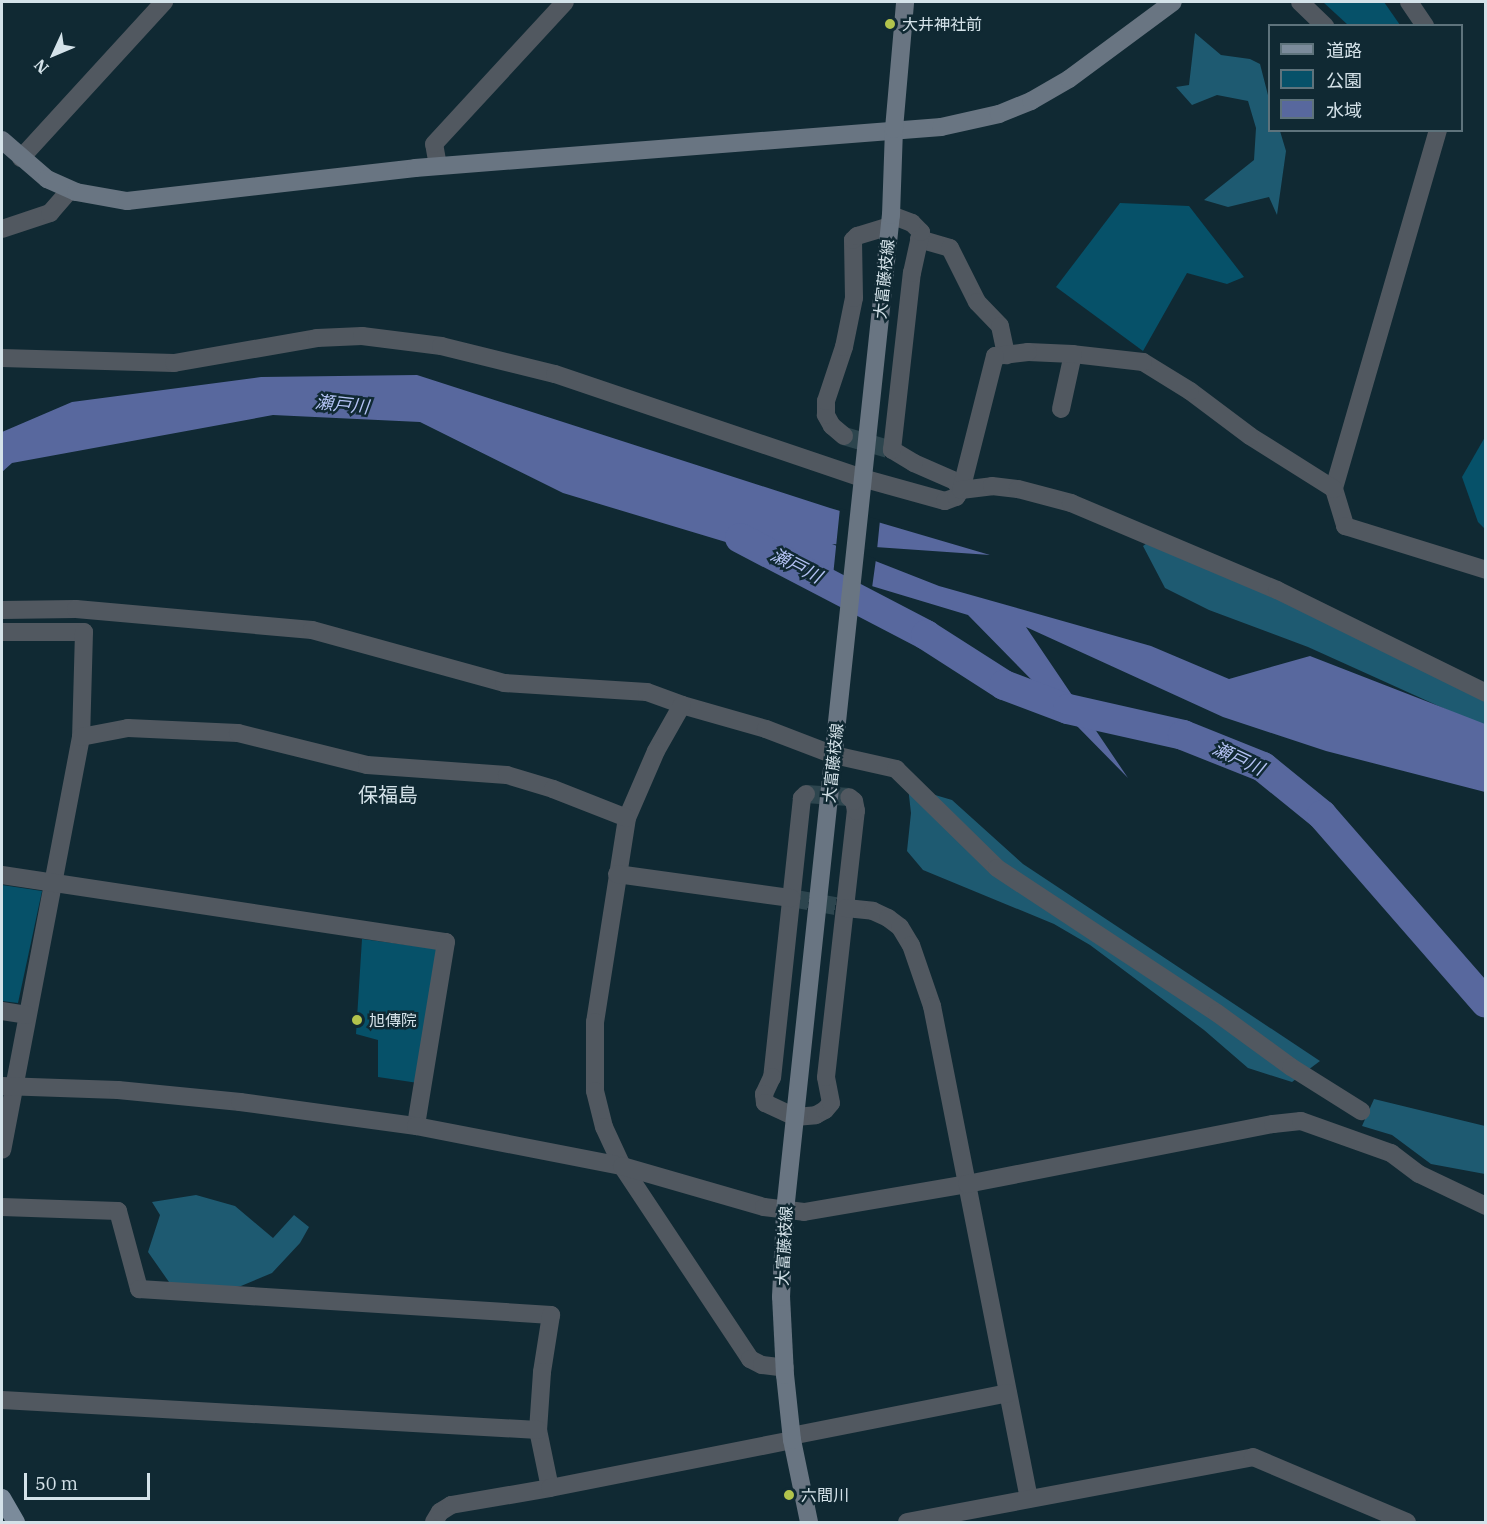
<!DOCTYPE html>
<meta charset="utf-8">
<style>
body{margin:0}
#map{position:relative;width:1487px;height:1524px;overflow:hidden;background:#102933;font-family:"IBM Plex Serif","Noto Sans JP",serif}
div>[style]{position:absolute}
.green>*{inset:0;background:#065169}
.forest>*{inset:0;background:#1e5a71}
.water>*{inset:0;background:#58689e}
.pier>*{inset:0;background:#102933}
.river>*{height:30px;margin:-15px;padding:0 15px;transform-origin:15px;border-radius:15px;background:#58689e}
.street-tunnel>*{height:18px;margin-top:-9px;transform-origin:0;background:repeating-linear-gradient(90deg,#2d454e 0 18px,transparent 0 27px)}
.street>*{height:18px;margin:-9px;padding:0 9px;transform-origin:9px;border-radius:9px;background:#515860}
.secondary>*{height:18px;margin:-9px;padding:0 9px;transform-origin:9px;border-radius:9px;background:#697582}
.primary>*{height:18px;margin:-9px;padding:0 9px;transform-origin:9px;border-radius:9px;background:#7b8b9b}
.dots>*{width:16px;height:16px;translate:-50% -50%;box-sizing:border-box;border:3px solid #102933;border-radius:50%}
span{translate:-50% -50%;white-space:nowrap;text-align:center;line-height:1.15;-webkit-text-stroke:5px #102933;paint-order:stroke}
.poi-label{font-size:16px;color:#d4e2e9}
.left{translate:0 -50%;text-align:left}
.street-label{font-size:16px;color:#d4e2e9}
.water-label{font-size:18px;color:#b3c2f3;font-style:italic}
.quarter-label{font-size:20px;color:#d4e2e9}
.frame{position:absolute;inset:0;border:3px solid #d4e2e9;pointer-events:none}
.legend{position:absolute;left:1268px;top:24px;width:195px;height:108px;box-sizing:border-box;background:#102933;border:2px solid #5e737c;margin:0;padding:8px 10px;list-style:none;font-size:18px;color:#d4e2e9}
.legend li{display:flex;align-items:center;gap:12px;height:30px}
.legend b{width:30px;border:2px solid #5e737c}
.north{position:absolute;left:24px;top:24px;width:60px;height:60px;-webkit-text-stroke:4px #102933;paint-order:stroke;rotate:226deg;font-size:16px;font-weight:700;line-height:24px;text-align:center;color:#d4e2e9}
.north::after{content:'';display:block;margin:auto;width:21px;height:27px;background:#d4e2e9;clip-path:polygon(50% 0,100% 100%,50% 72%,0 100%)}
.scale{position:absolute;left:24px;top:1473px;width:126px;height:27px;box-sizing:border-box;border:3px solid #d4e2e9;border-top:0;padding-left:8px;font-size:18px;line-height:21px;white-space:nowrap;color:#d4e2e9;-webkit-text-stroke:4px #102933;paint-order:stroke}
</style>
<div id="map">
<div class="green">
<div style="clip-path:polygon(1323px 2px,1384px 2px,1400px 25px,1348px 25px)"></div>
<div style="clip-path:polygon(1120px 203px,1189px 206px,1244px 277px,1227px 284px,1187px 273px,1143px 351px,1056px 287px)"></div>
<div style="clip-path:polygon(1485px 437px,1485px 529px,1478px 522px,1462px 477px)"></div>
<div style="clip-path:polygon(2px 885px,42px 891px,18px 1003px,2px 1001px)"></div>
<div style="clip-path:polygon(362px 939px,439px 949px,418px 1083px,378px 1077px,378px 1040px,356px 1034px)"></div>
</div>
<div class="forest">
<div style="clip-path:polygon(1195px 33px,1221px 55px,1250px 59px,1260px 64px,1269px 99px,1270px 130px,1280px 131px,1286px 151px,1277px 215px,1269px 197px,1228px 207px,1204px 200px,1254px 160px,1256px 128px,1248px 101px,1217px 95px,1192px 105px,1176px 87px,1189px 85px)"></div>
<div style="clip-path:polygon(1150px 541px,1485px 687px,1485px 727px,1308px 647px,1209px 610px,1165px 588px,1143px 546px)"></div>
<div style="clip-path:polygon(908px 787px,952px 800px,1023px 864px,1320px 1061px,1292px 1082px,1248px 1068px,1204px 1030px,1090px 945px,1054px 924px,923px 870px,907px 851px,911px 813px)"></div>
<div style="clip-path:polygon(1374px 1099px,1485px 1126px,1485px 1174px,1431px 1164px,1392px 1135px,1362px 1126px)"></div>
<div style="clip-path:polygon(196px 1195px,235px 1206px,273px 1238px,294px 1215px,309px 1227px,300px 1243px,272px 1273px,241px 1286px,200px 1291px,169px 1282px,148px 1252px,160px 1215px,152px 1202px)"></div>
</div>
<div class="water">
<div style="clip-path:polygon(417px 375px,830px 508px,990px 555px,832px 544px,939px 586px,1151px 646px,1229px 679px,1310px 656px,1485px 724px,1485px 792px,1326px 751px,1223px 717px,1026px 627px,1128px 778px,968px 615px,563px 493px,420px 422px,273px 415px,12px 463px,2px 472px,2px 432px,72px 402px,261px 377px)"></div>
</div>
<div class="pier">
<div style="clip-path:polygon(840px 508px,880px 520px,877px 550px,848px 548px,876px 559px,872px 588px,833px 576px)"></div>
</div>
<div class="river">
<div style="left:740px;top:538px;width:210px;rotate:27.5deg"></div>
<div style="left:926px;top:635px;width:93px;rotate:32.7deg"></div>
<div style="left:1004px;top:685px;width:68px;rotate:20.6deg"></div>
<div style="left:1068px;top:709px;width:118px;rotate:12.7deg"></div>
<div style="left:1183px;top:735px;width:86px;rotate:21.8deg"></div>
<div style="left:1263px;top:767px;width:76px;rotate:39.1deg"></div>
<div style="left:1322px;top:815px;width:249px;rotate:48.9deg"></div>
</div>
<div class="street-tunnel">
<div style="left:844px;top:436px;width:50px;rotate:16.3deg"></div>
<div style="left:806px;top:794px;width:43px;rotate:4deg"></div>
<div style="left:791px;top:898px;width:56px;rotate:10.3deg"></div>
</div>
<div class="street">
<div style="left:1300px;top:2px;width:35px;rotate:44deg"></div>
<div style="left:1409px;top:2px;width:29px;rotate:56deg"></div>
<div style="left:1438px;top:130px;width:374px;rotate:106.2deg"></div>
<div style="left:1334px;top:489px;width:39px;rotate:73deg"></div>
<div style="left:1345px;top:526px;width:148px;rotate:17.3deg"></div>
<div style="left:21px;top:158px;width:212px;rotate:-47.5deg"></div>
<div style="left:438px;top:166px;width:22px;rotate:-100deg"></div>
<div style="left:434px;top:144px;width:193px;rotate:-47.3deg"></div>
<div style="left:2px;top:229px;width:51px;rotate:-18.4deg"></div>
<div style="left:50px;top:213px;width:30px;rotate:-49deg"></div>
<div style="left:919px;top:239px;width:32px;rotate:16deg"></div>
<div style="left:950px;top:248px;width:60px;rotate:63.4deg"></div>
<div style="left:977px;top:302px;width:33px;rotate:46deg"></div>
<div style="left:1000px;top:326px;width:30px;rotate:78deg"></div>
<div style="left:2px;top:358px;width:172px;rotate:1.7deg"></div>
<div style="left:174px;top:363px;width:145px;rotate:-9.9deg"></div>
<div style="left:317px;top:338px;width:45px;rotate:-2.5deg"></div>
<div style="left:362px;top:336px;width:80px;rotate:7.2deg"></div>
<div style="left:441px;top:346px;width:117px;rotate:13.8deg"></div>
<div style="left:555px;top:374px;width:324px;rotate:18.7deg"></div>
<div style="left:862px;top:478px;width:86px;rotate:15.5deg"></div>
<div style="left:945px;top:501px;width:12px;rotate:-20deg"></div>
<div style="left:956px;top:497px;width:9px;rotate:-54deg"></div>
<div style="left:961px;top:490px;width:11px;rotate:-124deg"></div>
<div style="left:955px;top:481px;width:45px;rotate:-156.3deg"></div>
<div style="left:914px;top:463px;width:26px;rotate:-149deg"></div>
<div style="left:892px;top:450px;width:178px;rotate:-83.6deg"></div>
<div style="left:912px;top:273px;width:42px;rotate:-77.6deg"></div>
<div style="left:921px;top:232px;width:13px;rotate:-135deg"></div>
<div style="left:912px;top:223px;width:22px;rotate:-159deg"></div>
<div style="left:1061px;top:409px;width:56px;rotate:-77.7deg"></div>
<div style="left:844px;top:436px;width:16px;rotate:-140deg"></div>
<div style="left:832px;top:426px;width:13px;rotate:-119deg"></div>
<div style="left:826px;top:415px;width:14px;rotate:-90deg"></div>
<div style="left:826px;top:401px;width:57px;rotate:-71.6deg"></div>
<div style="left:844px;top:347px;width:50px;rotate:-78.5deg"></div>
<div style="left:854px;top:298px;width:58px;rotate:-91deg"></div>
<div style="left:853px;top:240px;width:6px;rotate:-45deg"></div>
<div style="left:857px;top:236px;width:34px;rotate:-17deg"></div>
<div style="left:1334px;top:489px;width:99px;rotate:-147.8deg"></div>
<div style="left:1250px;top:436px;width:75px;rotate:-143.1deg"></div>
<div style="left:1190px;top:391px;width:55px;rotate:-148.3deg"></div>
<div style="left:1143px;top:362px;width:70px;rotate:-173.5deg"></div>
<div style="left:1073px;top:354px;width:45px;rotate:-177.5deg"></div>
<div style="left:1028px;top:352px;width:33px;rotate:173deg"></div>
<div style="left:995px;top:356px;width:138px;rotate:104.2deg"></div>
<div style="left:961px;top:490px;width:31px;rotate:-7deg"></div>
<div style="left:992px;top:486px;width:26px;rotate:7deg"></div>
<div style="left:1018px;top:489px;width:55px;rotate:14.8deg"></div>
<div style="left:1071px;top:503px;width:224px;rotate:22.9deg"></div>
<div style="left:1277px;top:590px;width:233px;rotate:26.2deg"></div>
<div style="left:2px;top:610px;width:74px;rotate:-0.8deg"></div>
<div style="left:76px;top:609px;width:237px;rotate:5.1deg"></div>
<div style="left:312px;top:630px;width:199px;rotate:15.4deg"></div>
<div style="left:504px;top:683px;width:143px;rotate:3.6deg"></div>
<div style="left:647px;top:692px;width:37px;rotate:20deg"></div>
<div style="left:682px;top:705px;width:87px;rotate:15.9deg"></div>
<div style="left:766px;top:729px;width:73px;rotate:20.9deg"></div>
<div style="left:834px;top:755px;width:64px;rotate:12.7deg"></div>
<div style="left:896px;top:769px;width:141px;rotate:44.4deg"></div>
<div style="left:997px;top:868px;width:263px;rotate:33.4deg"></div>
<div style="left:1217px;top:1013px;width:92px;rotate:36.1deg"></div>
<div style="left:1291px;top:1067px;width:83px;rotate:32.2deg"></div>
<div style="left:2px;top:632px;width:82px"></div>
<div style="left:84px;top:632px;width:105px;rotate:91.6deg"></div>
<div style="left:81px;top:737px;width:420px;rotate:100.8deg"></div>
<div style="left:682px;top:705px;width:53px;rotate:119.5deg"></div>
<div style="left:656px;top:751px;width:73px;rotate:113.4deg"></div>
<div style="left:627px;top:818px;width:206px;rotate:98.9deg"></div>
<div style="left:595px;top:1022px;width:69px;rotate:90deg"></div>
<div style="left:595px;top:1091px;width:37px;rotate:76deg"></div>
<div style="left:604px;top:1127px;width:43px;rotate:65.2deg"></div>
<div style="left:622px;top:1166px;width:232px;rotate:56.4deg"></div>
<div style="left:750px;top:1359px;width:13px;rotate:27deg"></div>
<div style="left:762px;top:1365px;width:23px;rotate:7deg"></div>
<div style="left:81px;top:737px;width:48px;rotate:-10.8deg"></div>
<div style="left:128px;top:728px;width:110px;rotate:2.6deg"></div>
<div style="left:238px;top:733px;width:133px;rotate:13.9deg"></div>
<div style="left:367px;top:765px;width:140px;rotate:4.1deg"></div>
<div style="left:507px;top:775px;width:48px;rotate:16.9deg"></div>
<div style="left:553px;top:789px;width:79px;rotate:21.4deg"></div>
<div style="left:806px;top:794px;width:6px;rotate:135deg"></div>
<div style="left:802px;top:798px;width:281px;rotate:96.1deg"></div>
<div style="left:772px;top:1077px;width:19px;rotate:115deg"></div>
<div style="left:764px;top:1094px;width:9px;rotate:84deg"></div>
<div style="left:765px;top:1103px;width:33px;rotate:25deg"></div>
<div style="left:795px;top:1117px;width:21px;rotate:-5deg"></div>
<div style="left:816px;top:1115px;width:10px;rotate:-29deg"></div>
<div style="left:825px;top:1110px;width:9px;rotate:-49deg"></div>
<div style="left:831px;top:1103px;width:26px;rotate:-101deg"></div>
<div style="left:826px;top:1077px;width:268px;rotate:-83.6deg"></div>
<div style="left:856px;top:811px;width:10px;rotate:-101deg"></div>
<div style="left:854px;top:801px;width:6px;rotate:-141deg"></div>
<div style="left:617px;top:874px;width:176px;rotate:7.9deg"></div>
<div style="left:2px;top:875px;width:449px;rotate:8.6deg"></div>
<div style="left:446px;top:942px;width:186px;rotate:99.3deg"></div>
<div style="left:846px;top:908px;width:27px;rotate:6deg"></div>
<div style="left:873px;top:911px;width:17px;rotate:25deg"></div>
<div style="left:888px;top:918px;width:15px;rotate:37deg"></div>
<div style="left:900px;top:927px;width:21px;rotate:59deg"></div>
<div style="left:911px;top:945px;width:65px;rotate:71deg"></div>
<div style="left:932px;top:1006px;width:502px;rotate:78.87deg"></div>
<div style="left:2px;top:1011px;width:25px;rotate:9deg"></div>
<div style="left:2px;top:1086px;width:116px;rotate:2deg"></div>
<div style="left:118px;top:1090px;width:123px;rotate:5.6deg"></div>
<div style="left:240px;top:1102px;width:178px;rotate:7.8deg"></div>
<div style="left:416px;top:1126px;width:210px;rotate:11deg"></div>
<div style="left:622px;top:1166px;width:148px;rotate:16.1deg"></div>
<div style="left:764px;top:1207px;width:40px;rotate:7.1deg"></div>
<div style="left:804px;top:1212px;width:165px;rotate:-9.7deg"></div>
<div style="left:967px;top:1184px;width:312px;rotate:-11.1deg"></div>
<div style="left:1273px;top:1124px;width:28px;rotate:-6deg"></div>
<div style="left:1301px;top:1121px;width:96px;rotate:19.6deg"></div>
<div style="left:1391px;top:1153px;width:35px;rotate:37deg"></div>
<div style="left:1419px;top:1174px;width:74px;rotate:25.5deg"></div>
<div style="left:2px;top:1207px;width:116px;rotate:2deg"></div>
<div style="left:118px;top:1211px;width:81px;rotate:74.9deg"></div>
<div style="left:139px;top:1289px;width:413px;rotate:3.6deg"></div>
<div style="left:551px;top:1315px;width:58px;rotate:99deg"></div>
<div style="left:542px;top:1372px;width:58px;rotate:93.9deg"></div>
<div style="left:538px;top:1430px;width:59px;rotate:78.3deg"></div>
<div style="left:2px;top:1400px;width:537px;rotate:3.2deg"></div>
<div style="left:791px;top:1436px;width:221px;rotate:-11.2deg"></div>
<div style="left:434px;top:1522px;width:12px;rotate:-59deg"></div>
<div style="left:440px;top:1512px;width:13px;rotate:-32deg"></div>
<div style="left:451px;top:1505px;width:100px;rotate:-9.7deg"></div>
<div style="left:550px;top:1488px;width:247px;rotate:-11.2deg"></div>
<div style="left:907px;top:1522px;width:352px;rotate:-10.6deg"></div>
<div style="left:1253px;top:1457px;width:167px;rotate:22.9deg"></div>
</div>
<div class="secondary">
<div style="left:2px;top:140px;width:60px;rotate:40.9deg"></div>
<div style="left:47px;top:179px;width:32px;rotate:24deg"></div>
<div style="left:76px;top:192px;width:52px;rotate:10deg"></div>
<div style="left:127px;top:201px;width:290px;rotate:-6.5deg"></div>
<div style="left:415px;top:168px;width:528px;rotate:-4.46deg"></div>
<div style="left:941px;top:127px;width:59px;rotate:-12.6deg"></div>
<div style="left:999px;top:114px;width:35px;rotate:-22deg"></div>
<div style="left:1031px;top:101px;width:44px;rotate:-30.1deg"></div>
<div style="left:1069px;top:79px;width:129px;rotate:-36.5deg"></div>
<div style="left:809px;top:1522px;width:84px;rotate:-101.7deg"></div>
<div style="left:792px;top:1440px;width:65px;rotate:-96.1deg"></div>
<div style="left:785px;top:1375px;width:78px;rotate:-92.9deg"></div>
<div style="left:781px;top:1297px;width:86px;rotate:-87.3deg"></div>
<div style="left:785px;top:1211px;width:1002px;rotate:-83.93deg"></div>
<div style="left:891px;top:215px;width:86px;rotate:-88deg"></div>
<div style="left:894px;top:129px;width:127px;rotate:-85deg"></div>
</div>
<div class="primary">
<div style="left:2px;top:1498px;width:28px;rotate:60deg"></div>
</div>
<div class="dots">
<div style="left:890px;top:24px;background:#b2c34c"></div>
<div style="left:357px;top:1020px;background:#b2c34c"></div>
<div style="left:789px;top:1495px;background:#b2c34c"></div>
</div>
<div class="poi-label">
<span class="left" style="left:902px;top:24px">大井神社前</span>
<span class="left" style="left:369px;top:1020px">旭傳院</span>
<span class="left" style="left:801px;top:1495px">六間川</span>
</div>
<div class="street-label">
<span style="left:884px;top:279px;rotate:-84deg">大富藤枝線</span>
<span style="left:833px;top:763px;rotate:-84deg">大富藤枝線</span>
<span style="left:784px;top:1246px;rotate:-87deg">大富藤枝線</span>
</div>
<div class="water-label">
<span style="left:342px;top:405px;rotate:6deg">瀬戸川</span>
<span style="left:796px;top:566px;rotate:27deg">瀬戸川</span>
<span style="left:1238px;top:759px;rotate:25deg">瀬戸川</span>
</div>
<div class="quarter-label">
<span style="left:388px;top:794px">保福島</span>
</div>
<div class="frame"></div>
<ul class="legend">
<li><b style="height:8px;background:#7b8b9b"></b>道路</li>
<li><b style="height:16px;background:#065169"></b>公園</li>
<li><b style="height:16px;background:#58689e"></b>水域</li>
</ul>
<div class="north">N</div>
<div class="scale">50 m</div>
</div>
